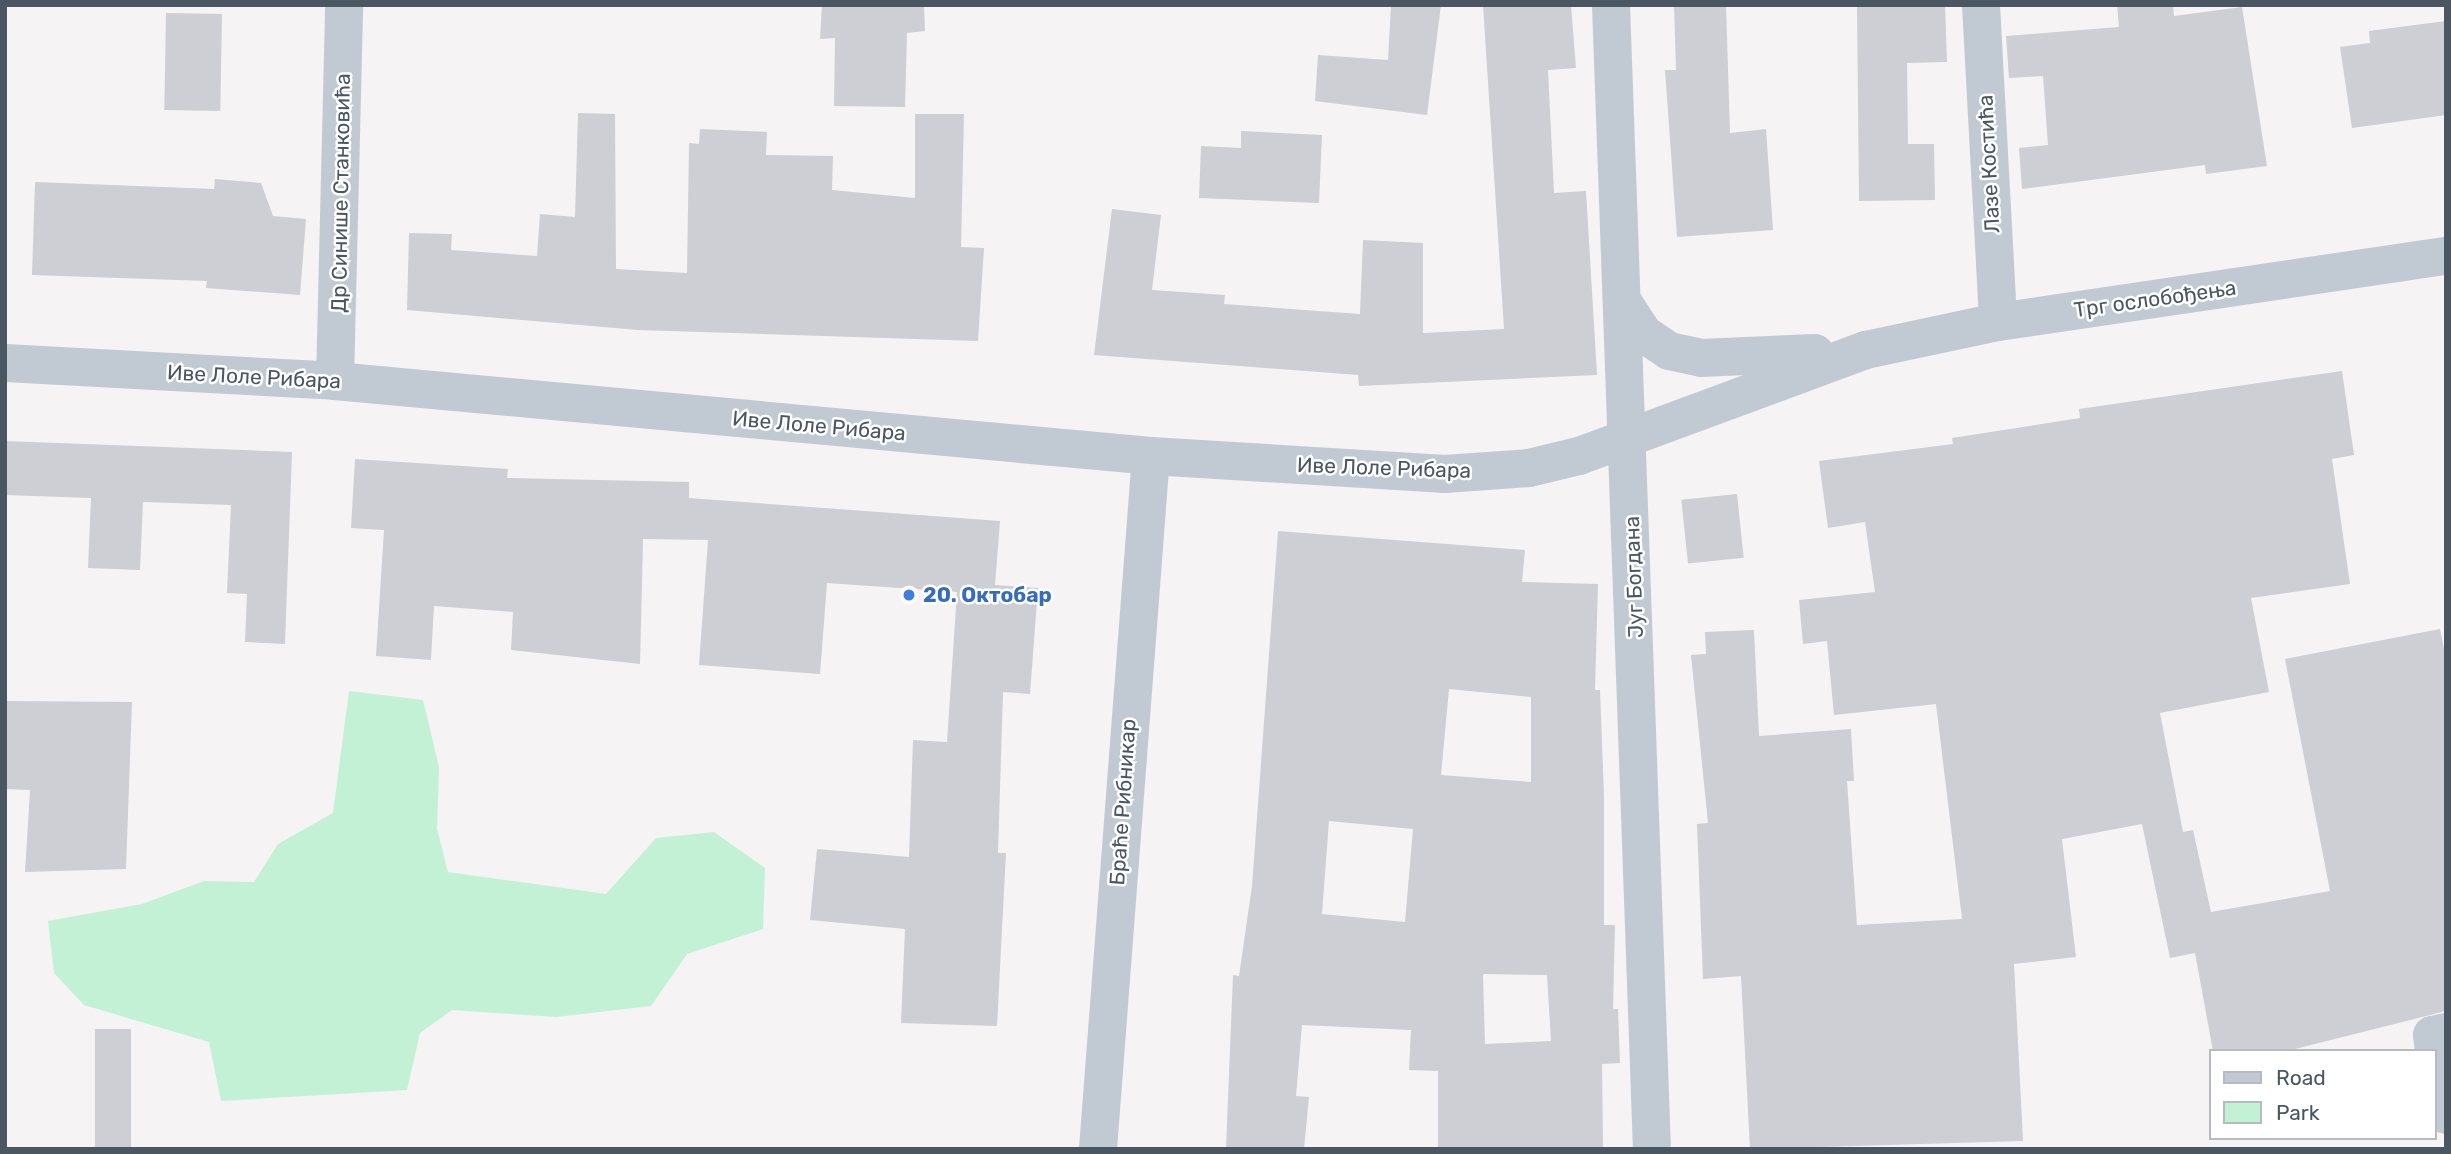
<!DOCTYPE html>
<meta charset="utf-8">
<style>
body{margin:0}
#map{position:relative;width:2451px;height:1154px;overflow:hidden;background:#f5f3f3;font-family:Rubik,sans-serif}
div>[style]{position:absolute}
.green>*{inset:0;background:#c3f1d5}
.building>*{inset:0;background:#cdcfd5;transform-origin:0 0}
.minor>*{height:38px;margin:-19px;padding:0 19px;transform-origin:19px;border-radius:19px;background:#c1cad2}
.dots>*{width:19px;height:19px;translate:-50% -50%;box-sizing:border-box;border:4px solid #fff;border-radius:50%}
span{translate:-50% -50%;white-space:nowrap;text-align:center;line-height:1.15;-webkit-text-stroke:5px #fff;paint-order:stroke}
.street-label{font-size:21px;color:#4a5661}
.shop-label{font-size:21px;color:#366cbe;font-weight:700}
.left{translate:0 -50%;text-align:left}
.frame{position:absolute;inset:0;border:7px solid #4a5661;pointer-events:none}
.legend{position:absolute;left:2209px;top:1049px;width:228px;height:91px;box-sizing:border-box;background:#fff;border:2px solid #b7bbc0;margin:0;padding:9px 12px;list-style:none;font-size:21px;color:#4a5661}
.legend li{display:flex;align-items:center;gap:14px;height:35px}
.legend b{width:35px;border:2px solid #b7bbc0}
</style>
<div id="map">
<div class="green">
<div style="clip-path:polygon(349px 691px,423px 700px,439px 767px,437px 829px,448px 872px,606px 894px,656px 838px,714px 832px,765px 868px,763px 929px,687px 954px,651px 1006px,556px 1017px,452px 1010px,420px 1033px,407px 1090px,221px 1101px,209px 1042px,84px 1005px,54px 973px,48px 921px,142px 904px,204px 881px,254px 882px,278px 844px,333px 813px)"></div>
</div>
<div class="building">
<div style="clip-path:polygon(822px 5px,924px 5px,925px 31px,907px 33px,905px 107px,834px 106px,835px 38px,820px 39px)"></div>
<div style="clip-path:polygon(1391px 5px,1441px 5px,1427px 115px,1315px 101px,1318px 55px,1388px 60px)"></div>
<div style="clip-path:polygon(1483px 5px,1571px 5px,1576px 68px,1548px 70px,1554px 193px,1586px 191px,1597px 375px,1359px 386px,1358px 375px,1094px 355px,1112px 209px,1161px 215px,1152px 290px,1225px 295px,1224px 304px,1360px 314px,1363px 240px,1423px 243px,1423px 333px,1504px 329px)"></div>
<div style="clip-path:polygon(1674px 5px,1726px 5px,1730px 133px,1766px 129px,1773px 230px,1677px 237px,1665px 70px,1676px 70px)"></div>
<div style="clip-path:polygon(1945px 5px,1947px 62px,1907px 63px,1908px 144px,1934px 144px,1935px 200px,1859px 201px,1857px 7px)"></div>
<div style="clip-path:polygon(2117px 5px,2173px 5px,2174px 16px,2242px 7px,2267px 166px,2206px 174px,2205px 165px,2022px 189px,2019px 148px,2048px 145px,2043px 76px,2009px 78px,2006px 36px,2119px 27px)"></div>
<div style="left:166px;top:13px;width:56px;height:97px;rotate:1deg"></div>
<div style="clip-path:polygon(2446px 21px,2446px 115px,2352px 128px,2340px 47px,2370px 43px,2369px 31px)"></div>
<div style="clip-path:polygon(578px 113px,615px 114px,616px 269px,687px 273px,689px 143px,699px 144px,700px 129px,767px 132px,766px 155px,833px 156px,832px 190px,915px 198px,915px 114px,964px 114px,961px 247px,984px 248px,978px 341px,638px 330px,407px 310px,409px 233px,452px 234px,451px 250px,537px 256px,540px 214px,575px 217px)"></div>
<div style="clip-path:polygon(1241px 131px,1322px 135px,1319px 203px,1199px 198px,1201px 146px,1241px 148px)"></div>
<div style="clip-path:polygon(215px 179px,261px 183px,273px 216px,306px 219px,300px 295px,206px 288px,207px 281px,32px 275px,35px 182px,214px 189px)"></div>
<div style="clip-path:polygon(2342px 371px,2354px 455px,2332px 459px,2350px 584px,2251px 598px,2269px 692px,2160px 713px,2183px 832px,2193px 830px,2211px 912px,2330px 891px,2285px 659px,2440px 629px,2446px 659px,2446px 1011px,2287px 1051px,2213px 1051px,2195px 953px,2170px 958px,2142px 824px,2062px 839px,2076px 957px,2014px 964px,2023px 1141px,1750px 1149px,1741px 976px,1703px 979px,1697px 824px,1708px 823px,1691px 655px,1706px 654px,1705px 632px,1754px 630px,1759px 736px,1851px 729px,1854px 781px,1847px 781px,1857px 925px,1962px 919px,1936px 704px,1834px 715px,1827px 641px,1803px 644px,1799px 600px,1875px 592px,1865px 522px,1828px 528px,1819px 461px,1953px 444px,1952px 438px,2080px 418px,2079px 409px)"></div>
<div style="clip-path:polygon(5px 441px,292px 452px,285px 644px,245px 642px,247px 594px,227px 593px,231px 505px,143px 502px,140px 570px,88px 568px,91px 498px,5px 495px)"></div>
<div style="clip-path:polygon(355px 459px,508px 469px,507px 478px,689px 482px,689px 498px,1000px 521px,995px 585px,1038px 588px,1030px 694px,1003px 692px,998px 853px,1006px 853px,997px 1026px,901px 1023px,905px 929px,810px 920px,817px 849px,909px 857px,913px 740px,947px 742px,957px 592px,827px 583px,820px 674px,699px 665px,708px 540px,643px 539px,640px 664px,511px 650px,513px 612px,434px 606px,431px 660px,376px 656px,384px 530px,351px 528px)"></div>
<div style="left:1737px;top:494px;width:64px;height:56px;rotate:84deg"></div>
<div style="clip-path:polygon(evenodd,1278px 531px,1525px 550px,1522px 582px,1598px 584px,1595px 690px,1600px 690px,1604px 796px,1604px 925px,1615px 925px,1613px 1009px,1618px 1009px,1620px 1063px,1602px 1064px,1603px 1149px,1438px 1149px,1438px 1071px,1409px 1070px,1411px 1030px,1302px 1025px,1296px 1096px,1309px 1097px,1304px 1149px,1226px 1149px,1233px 975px,1239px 976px,1252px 886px,1278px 531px,1449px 689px,1531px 697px,1531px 782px,1441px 775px,1449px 689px,1278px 531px,1329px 821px,1413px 829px,1405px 922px,1322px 914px,1329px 821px,1278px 531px,1483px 974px,1547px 975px,1551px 1041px,1485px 1044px,1483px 974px)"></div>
<div style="clip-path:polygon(5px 701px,132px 702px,126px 869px,25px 872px,30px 790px,5px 789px)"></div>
<div style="left:95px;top:1029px;width:36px;height:118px"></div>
</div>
<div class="minor">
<div style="left:1611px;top:5px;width:1145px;rotate:87.95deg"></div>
<div style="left:1981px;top:5px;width:317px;rotate:86.9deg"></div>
<div style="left:1625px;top:305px;width:35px;rotate:57deg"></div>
<div style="left:1644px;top:334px;width:30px;rotate:34deg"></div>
<div style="left:1669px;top:351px;width:33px;rotate:12deg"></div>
<div style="left:1701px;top:358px;width:114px;rotate:-2.5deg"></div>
<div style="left:5px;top:363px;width:330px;rotate:3.1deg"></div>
<div style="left:335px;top:381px;width:819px;rotate:5.25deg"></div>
<div style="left:1151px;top:456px;width:295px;rotate:3.5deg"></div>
<div style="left:1445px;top:474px;width:84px;rotate:-4.1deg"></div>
<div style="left:1529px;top:468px;width:51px;rotate:-13.5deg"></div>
<div style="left:1579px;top:456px;width:306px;rotate:-20.3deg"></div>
<div style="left:1866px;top:350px;width:135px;rotate:-12deg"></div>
<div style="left:1998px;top:322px;width:453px;rotate:-8.4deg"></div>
<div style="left:335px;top:381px;width:376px;rotate:-88.6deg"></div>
<div style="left:2434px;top:1051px;width:16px;rotate:-97deg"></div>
<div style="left:2432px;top:1035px;width:14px;rotate:-12deg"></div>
<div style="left:2435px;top:1061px;width:55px;rotate:78.5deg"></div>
<div style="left:1098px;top:1149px;width:695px;rotate:-85.63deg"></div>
</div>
<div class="dots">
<div style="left:909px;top:595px;background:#3f7fe0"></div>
</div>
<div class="street-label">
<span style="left:1989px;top:164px;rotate:-93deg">Лазе Костића</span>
<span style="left:341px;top:193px;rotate:-89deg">Др Синише Станковића</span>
<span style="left:2155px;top:299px;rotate:-8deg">Трг ослобођења</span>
<span style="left:254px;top:377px;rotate:3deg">Иве Лоле Рибара</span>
<span style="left:819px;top:426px;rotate:5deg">Иве Лоле Рибара</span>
<span style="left:1384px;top:468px;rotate:2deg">Иве Лоле Рибара</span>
<span style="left:1634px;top:577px;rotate:-92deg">Југ Богдана</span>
<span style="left:1123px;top:802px;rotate:-86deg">Браће Рибникар</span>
</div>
<div class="shop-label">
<span class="left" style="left:923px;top:595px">20. Октобар</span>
</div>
<div class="frame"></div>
<ul class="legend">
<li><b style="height:9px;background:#c1cad2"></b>Road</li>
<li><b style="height:19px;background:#c3f1d5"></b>Park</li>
</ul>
</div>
